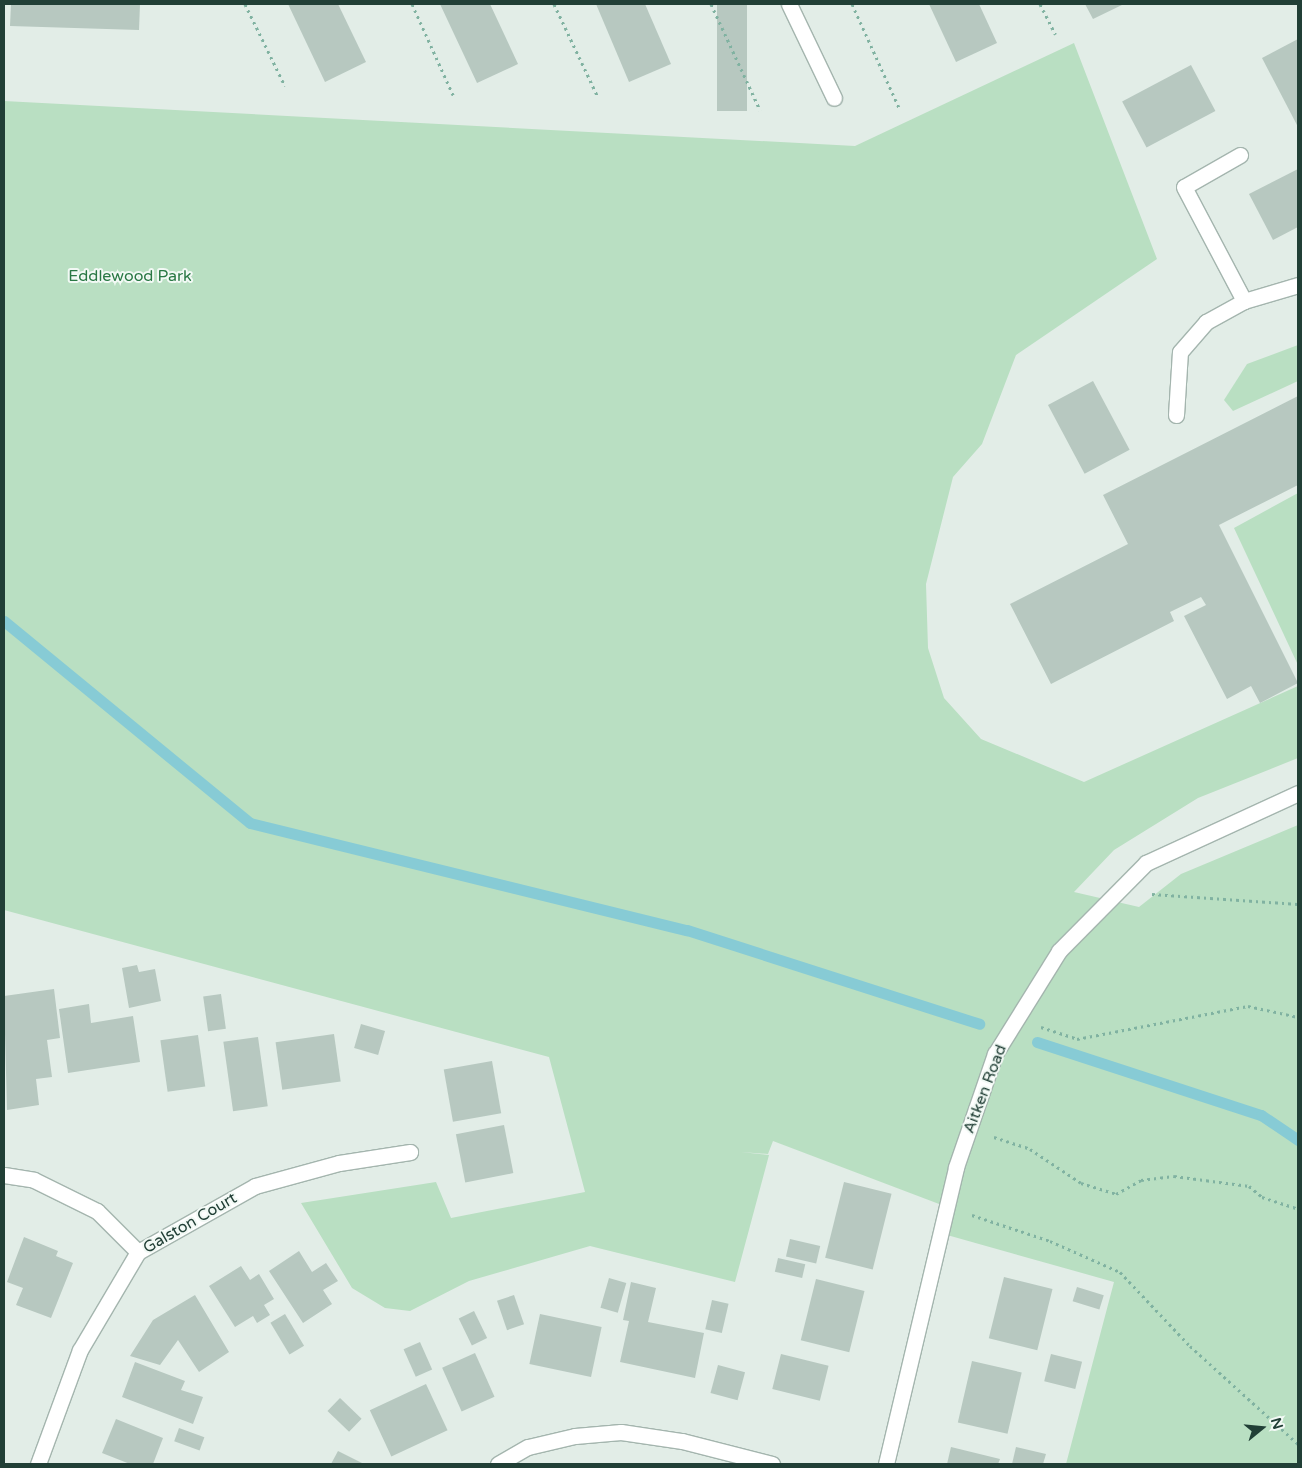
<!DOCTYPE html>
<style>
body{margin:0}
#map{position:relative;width:1302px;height:1468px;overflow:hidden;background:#e2ede7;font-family:"Varela Round",sans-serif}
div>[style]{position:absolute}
.green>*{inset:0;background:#b9dfc2}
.stream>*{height:11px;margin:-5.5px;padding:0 5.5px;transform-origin:5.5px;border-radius:5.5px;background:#87cbd5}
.building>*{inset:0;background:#b7c8c0;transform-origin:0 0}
.path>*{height:3px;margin-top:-1.5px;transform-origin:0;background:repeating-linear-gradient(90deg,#80b2a1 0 2.5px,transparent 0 6.5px)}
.roads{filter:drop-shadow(1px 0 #a4b5ae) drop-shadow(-1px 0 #a4b5ae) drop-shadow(0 1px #a4b5ae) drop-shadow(0 -1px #a4b5ae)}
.minor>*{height:15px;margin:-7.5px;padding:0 7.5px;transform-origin:7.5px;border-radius:7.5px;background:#fff}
span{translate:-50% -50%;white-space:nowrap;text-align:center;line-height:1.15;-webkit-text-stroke:4px #f2f9f5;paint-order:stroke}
.park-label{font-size:16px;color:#297844}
.street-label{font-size:16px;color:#213f36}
.frame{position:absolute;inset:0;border:5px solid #213f36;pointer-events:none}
.north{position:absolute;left:1237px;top:1403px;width:50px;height:50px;-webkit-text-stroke:4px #f2f9f5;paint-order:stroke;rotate:73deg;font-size:14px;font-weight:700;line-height:20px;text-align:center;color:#213f36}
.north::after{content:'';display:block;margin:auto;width:18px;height:22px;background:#213f36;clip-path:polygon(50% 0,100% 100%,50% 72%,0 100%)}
</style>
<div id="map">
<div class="green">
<div style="clip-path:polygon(1074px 43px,1157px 259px,1016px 355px,982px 444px,953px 477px,926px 584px,928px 648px,944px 698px,981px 739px,1084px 782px,1298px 686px,1298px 758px,1198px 798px,1114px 850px,1074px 892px,1139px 907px,1181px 874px,1298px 825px,1298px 1464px,1066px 1464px,1114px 1282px,940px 1233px,947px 1207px,773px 1141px,768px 1154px,741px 1152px,769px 1155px,735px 1282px,590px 1246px,469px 1281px,410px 1311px,385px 1308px,352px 1288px,301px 1203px,436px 1182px,451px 1218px,585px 1192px,549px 1057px,4px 910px,4px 101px,855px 146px)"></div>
<div style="clip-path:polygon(1298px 345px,1298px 381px,1233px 411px,1224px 400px,1247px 364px)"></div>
<div style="clip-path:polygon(1298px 493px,1298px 665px,1234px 528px)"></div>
</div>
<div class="stream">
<div style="left:4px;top:621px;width:318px;rotate:39.4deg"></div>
<div style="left:250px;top:823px;width:450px;rotate:13.8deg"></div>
<div style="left:687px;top:930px;width:307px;rotate:17.8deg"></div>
<div style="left:1037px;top:1042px;width:236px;rotate:18.1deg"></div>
<div style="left:1261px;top:1115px;width:45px;rotate:34deg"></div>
</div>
<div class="building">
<div style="clip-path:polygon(11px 4px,140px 4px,139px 30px,10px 26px)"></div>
<div style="clip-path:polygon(288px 4px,338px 4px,366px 62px,325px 82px)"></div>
<div style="clip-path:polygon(440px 4px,490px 4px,518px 64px,477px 83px)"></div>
<div style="clip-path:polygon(596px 4px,645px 4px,671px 64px,629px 82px)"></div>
<div style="left:717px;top:4px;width:30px;height:107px"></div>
<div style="clip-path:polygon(929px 4px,979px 4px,997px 43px,956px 62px)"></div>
<div style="clip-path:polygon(1085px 4px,1124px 4px,1093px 19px)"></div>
<div style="clip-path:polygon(1298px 39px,1298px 127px,1262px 58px)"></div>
<div style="left:1191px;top:65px;width:52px;height:78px;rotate:62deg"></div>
<div style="clip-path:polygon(1298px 169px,1298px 227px,1273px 240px,1249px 194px)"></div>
<div style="left:1093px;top:381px;width:78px;height:51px;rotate:62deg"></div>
<div style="clip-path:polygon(1298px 396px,1298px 485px,1219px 525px,1298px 683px,1260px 703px,1251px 686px,1227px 699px,1184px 616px,1206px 605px,1201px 597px,1170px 612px,1174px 621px,1051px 684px,1010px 604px,1128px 544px,1103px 495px)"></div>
<div style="clip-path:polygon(137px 965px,139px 972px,155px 969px,161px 1001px,129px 1008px,122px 968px)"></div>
<div style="clip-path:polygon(54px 989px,60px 1038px,47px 1040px,52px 1077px,36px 1079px,39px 1105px,7px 1110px,4px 996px)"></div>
<div style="left:221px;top:994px;width:35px;height:18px;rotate:82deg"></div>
<div style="clip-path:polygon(89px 1004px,91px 1023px,133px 1016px,140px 1062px,68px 1073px,59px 1009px)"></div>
<div style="left:361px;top:1024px;width:25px;height:25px;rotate:16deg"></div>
<div style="left:334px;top:1034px;width:48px;height:59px;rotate:82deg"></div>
<div style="left:198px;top:1035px;width:52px;height:38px;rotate:82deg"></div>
<div style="left:258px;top:1037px;width:70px;height:35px;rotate:82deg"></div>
<div style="left:492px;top:1061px;width:53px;height:49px;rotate:80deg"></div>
<div style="left:504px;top:1125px;width:49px;height:49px;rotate:79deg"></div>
<div style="left:844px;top:1182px;width:49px;height:78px;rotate:14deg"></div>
<div style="clip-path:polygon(24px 1237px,58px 1251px,56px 1256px,73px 1263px,51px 1318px,16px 1305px,23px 1288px,7px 1282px)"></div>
<div style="left:790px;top:1239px;width:31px;height:18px;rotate:13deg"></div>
<div style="clip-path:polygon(299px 1251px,312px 1272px,326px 1263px,338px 1281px,323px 1290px,332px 1304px,303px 1323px,269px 1271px)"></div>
<div style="left:778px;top:1258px;width:28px;height:14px;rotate:13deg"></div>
<div style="clip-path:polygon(241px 1266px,250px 1280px,259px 1274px,274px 1299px,264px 1305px,270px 1315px,257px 1323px,253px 1316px,235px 1327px,209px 1286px)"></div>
<div style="left:1004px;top:1277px;width:50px;height:63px;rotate:14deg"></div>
<div style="left:609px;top:1278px;width:18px;height:31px;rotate:16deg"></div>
<div style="left:816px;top:1279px;width:50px;height:63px;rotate:14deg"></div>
<div style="clip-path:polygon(631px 1282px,656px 1288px,648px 1322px,704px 1333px,695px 1378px,620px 1362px,629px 1321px,623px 1320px)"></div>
<div style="left:1077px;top:1287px;width:28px;height:15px;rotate:17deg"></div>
<div style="clip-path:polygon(195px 1295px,229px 1352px,199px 1372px,178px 1340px,160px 1365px,130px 1356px,153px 1320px)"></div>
<div style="left:514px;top:1295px;width:31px;height:18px;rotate:71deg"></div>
<div style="left:712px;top:1300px;width:17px;height:30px;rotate:13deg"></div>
<div style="left:474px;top:1311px;width:30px;height:17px;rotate:64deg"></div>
<div style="left:285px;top:1314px;width:37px;height:17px;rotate:59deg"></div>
<div style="left:540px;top:1314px;width:63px;height:51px;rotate:12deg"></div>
<div style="left:420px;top:1342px;width:30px;height:18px;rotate:66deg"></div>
<div style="left:475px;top:1353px;width:48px;height:36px;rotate:66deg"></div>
<div style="left:781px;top:1354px;width:49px;height:36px;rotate:14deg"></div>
<div style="left:1051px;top:1354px;width:32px;height:28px;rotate:14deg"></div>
<div style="left:972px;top:1361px;width:51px;height:63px;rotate:13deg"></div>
<div style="clip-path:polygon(135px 1362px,185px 1381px,181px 1390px,203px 1397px,193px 1424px,122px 1397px)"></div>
<div style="left:718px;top:1365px;width:28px;height:29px;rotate:15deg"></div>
<div style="left:426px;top:1384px;width:51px;height:62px;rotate:65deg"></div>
<div style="left:340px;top:1398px;width:30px;height:18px;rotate:44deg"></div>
<div style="clip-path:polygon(116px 1419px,163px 1438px,153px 1464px,130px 1464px,102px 1453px)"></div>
<div style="left:179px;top:1428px;width:27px;height:14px;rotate:20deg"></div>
<div style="clip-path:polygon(951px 1447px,1000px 1459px,998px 1464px,947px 1464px)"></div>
<div style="clip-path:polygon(1016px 1447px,1046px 1454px,1043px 1464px,1012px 1464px)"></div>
<div style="clip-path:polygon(338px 1451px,364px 1464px,331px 1464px)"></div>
</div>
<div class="path">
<div style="left:245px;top:4px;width:91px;rotate:64deg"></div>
<div style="left:412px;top:4px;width:100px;rotate:65.7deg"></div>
<div style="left:554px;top:4px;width:101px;rotate:64.7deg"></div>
<div style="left:711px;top:4px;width:117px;rotate:65.2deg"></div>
<div style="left:852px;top:4px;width:116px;rotate:65.6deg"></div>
<div style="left:1040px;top:4px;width:34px;rotate:63deg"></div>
<div style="left:1152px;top:894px;width:146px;rotate:3.9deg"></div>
<div style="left:1041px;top:1027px;width:38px;rotate:18deg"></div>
<div style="left:1077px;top:1039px;width:174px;rotate:-10.9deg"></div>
<div style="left:1248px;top:1006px;width:51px;rotate:12.4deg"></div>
<div style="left:994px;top:1137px;width:38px;rotate:18deg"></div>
<div style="left:1030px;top:1149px;width:61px;rotate:33.7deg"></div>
<div style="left:1081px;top:1183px;width:37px;rotate:17deg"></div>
<div style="left:1116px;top:1194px;width:29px;rotate:-29deg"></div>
<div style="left:1141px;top:1180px;width:33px;rotate:-7deg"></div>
<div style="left:1174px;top:1176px;width:76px;rotate:7.6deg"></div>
<div style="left:1249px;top:1186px;width:17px;rotate:40deg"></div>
<div style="left:1262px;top:1197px;width:38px;rotate:18deg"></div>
<div style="left:972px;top:1215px;width:82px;rotate:18.4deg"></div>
<div style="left:1050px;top:1241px;width:77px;rotate:23.9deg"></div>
<div style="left:1120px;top:1272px;width:102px;rotate:46.6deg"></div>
<div style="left:1190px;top:1346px;width:146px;rotate:42.2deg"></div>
</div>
<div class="roads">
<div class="minor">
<div style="left:789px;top:4px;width:104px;rotate:64.4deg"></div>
<div style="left:1240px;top:155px;width:64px;rotate:150.3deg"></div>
<div style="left:1184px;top:187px;width:129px;rotate:62.2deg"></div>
<div style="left:1176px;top:415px;width:63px;rotate:-86.4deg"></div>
<div style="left:1180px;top:352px;width:40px;rotate:-49deg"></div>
<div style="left:1206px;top:322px;width:43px;rotate:-28.9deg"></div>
<div style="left:1244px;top:301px;width:56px;rotate:-16.5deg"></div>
<div style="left:4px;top:1175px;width:30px;rotate:9deg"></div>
<div style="left:34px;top:1180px;width:70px;rotate:26.2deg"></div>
<div style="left:97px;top:1211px;width:58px;rotate:45deg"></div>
<div style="left:38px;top:1464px;width:121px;rotate:-69.8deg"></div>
<div style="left:80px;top:1350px;width:114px;rotate:-59.4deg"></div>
<div style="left:138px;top:1252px;width:134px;rotate:-29.4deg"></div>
<div style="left:255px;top:1186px;width:87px;rotate:-15.3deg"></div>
<div style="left:339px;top:1163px;width:72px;rotate:-8.8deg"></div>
<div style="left:498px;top:1464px;width:34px;rotate:-30deg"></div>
<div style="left:528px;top:1447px;width:48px;rotate:-13.2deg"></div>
<div style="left:575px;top:1436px;width:46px;rotate:-5deg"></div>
<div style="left:621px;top:1432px;width:62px;rotate:8.4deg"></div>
<div style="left:682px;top:1441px;width:93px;rotate:14.3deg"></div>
<div style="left:886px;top:1464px;width:305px;rotate:-76.7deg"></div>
<div style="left:956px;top:1167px;width:120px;rotate:-71deg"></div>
<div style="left:995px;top:1054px;width:121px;rotate:-58.1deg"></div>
<div style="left:1059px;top:951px;width:124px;rotate:-45.3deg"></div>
<div style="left:1146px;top:863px;width:167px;rotate:-24.7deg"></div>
</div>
</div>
<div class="park-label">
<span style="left:130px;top:276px">Eddlewood Park</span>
</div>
<div class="street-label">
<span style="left:985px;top:1089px;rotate:-69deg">Aitken Road</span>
<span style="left:190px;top:1223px;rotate:-30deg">Galston Court</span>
</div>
<div class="frame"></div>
<div class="north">N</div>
</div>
